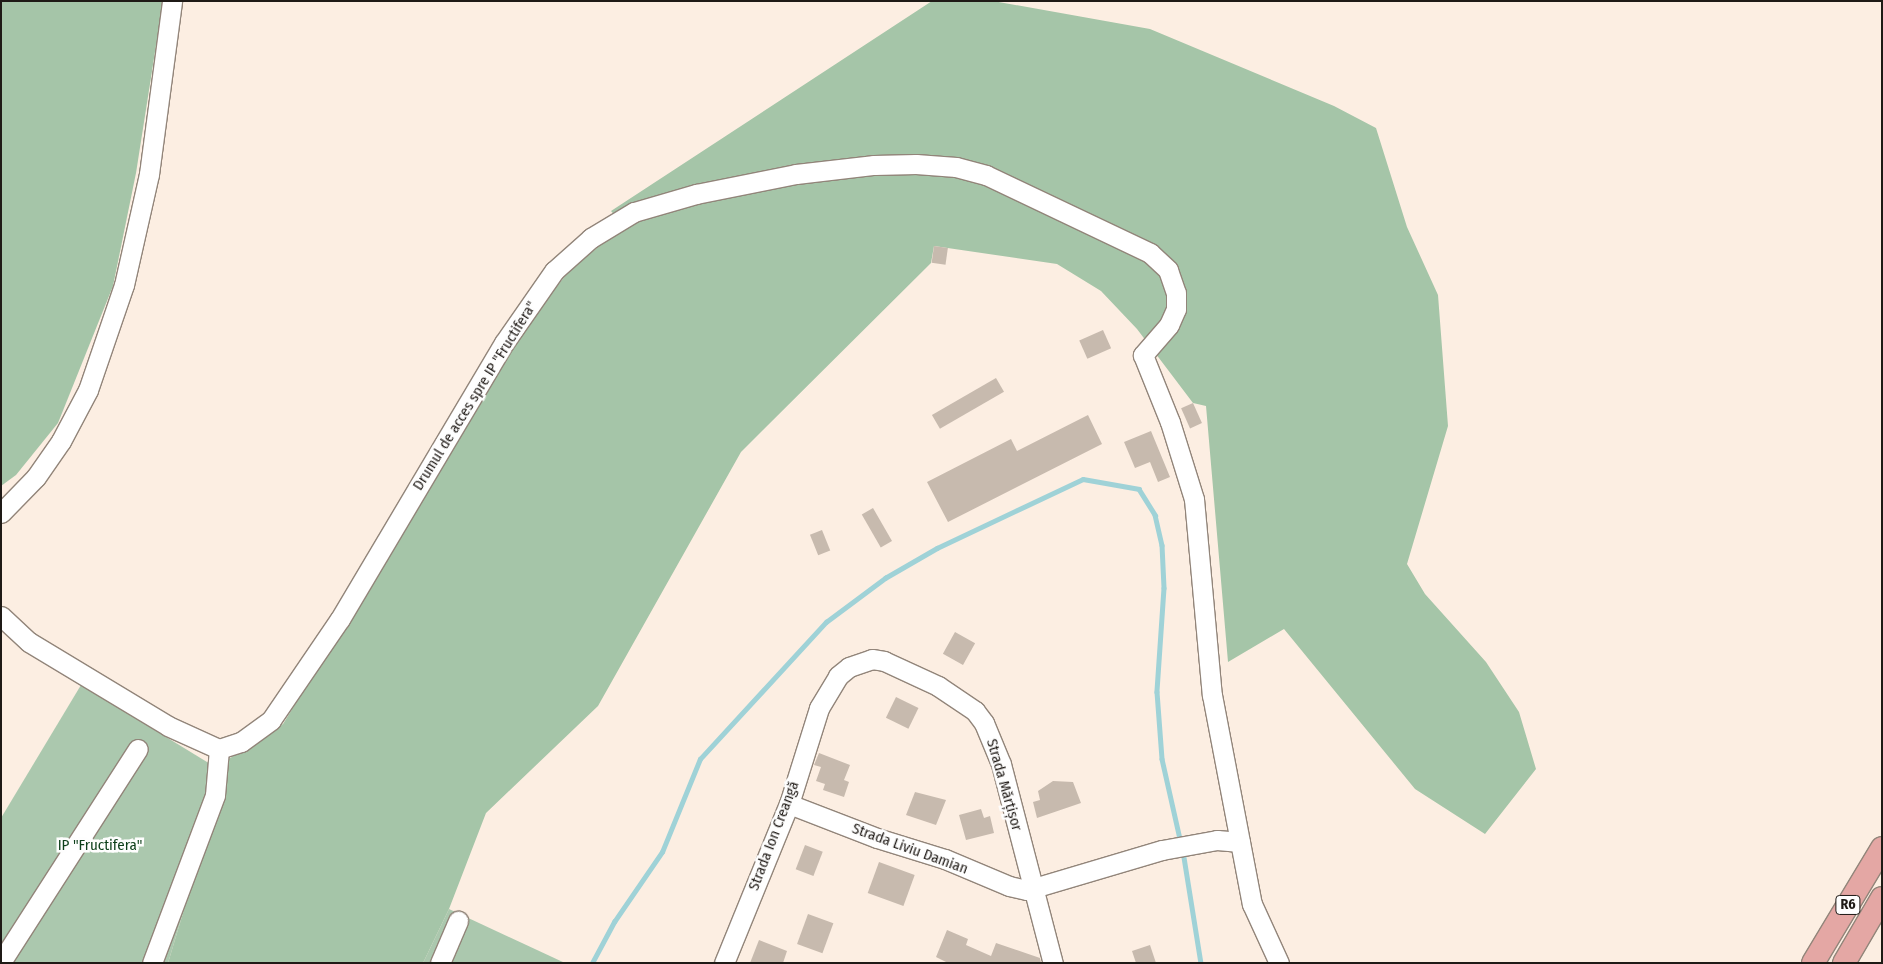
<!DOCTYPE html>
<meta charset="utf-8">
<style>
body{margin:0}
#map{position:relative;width:1883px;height:964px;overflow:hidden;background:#fceee2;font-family:"Fira Sans Condensed",sans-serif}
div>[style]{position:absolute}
.green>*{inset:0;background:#abc8ae}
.forest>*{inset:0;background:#a5c5a8}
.stream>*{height:4.5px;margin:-2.25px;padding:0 2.25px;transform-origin:2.25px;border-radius:2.25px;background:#9fd2d7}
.building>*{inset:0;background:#c7baae;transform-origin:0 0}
.roads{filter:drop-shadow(1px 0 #92857a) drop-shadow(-1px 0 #92857a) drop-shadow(0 1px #92857a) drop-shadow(0 -1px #92857a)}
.minor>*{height:19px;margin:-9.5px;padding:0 9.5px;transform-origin:9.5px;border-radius:9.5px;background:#fff}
.major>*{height:22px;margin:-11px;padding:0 11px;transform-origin:11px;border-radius:11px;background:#e4a7a4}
span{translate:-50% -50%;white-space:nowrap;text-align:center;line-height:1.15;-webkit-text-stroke:5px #fefefe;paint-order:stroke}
.shield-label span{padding:1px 4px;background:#fefefe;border:1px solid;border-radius:4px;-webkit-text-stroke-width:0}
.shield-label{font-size:14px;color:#1f1a16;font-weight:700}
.street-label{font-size:15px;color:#1f1a16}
.park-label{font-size:15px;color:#0d3f1a}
.frame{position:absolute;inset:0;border:2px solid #1f1a16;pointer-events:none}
</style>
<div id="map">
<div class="green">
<div style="clip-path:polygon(81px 685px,225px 773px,168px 963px,1px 963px,1px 818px)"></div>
<div style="clip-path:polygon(449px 909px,565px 963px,423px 963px)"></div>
</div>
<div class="forest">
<div style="clip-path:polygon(1px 1px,163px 1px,136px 173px,113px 286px,58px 423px,16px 475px,1px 486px)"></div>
<div style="clip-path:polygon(932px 1px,993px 1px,1150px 29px,1334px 106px,1376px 128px,1407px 227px,1438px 295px,1448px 426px,1407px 564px,1425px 594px,1486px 662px,1519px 712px,1536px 769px,1485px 834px,1415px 789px,1284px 629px,1228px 662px,1206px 406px,1193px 403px,1137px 329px,1101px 291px,1057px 264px,934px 246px,931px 263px,741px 452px,598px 706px,486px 813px,449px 909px,423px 963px,168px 963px,225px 773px,224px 762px,283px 724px,536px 312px,570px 270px,624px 226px,611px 211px)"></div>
</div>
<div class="stream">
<div style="left:1183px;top:851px;width:113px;rotate:80.9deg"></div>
<div style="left:592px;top:963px;width:47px;rotate:-61.8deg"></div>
<div style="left:614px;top:922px;width:85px;rotate:-55.6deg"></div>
<div style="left:662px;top:852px;width:100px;rotate:-67.8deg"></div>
<div style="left:700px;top:759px;width:186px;rotate:-47.4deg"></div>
<div style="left:826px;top:622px;width:74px;rotate:-36.7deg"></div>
<div style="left:885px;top:578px;width:60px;rotate:-30deg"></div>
<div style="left:937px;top:548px;width:161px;rotate:-25.3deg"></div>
<div style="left:1083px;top:479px;width:57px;rotate:10.1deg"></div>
<div style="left:1139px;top:489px;width:31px;rotate:58deg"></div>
<div style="left:1155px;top:515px;width:31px;rotate:77deg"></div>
<div style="left:1162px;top:545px;width:43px;rotate:87.3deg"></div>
<div style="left:1164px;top:588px;width:104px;rotate:93.9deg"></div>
<div style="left:1157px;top:692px;width:67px;rotate:85.7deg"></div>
<div style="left:1162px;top:759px;width:86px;rotate:77.3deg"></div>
</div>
<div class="building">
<div style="left:934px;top:246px;width:14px;height:17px;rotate:8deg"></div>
<div style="left:1103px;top:330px;width:20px;height:26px;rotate:66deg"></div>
<div style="left:996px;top:378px;width:16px;height:74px;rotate:60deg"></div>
<div style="left:1193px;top:403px;width:22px;height:13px;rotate:66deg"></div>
<div style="clip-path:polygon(1088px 415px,1102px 444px,948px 522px,927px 482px,1011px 439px,1017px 451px)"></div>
<div style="clip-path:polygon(1151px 431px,1170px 477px,1158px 482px,1150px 462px,1135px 468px,1124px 442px)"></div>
<div style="left:873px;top:508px;width:38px;height:13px;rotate:60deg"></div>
<div style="left:822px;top:530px;width:22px;height:13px;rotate:68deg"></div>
<div style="left:955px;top:632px;width:23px;height:25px;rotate:29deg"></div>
<div style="left:896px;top:697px;width:25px;height:23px;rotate:26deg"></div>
<div style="clip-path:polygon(819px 753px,850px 765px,844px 780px,849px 782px,844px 797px,823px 790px,825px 784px,816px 781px,821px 767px,814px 765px)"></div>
<div style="clip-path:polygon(1053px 781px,1073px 782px,1081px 803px,1037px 818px,1033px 802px,1040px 800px,1038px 791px)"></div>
<div style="clip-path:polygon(915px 792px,946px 800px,936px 825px,906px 815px)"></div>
<div style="clip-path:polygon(981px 809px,984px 818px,990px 816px,994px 833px,966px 840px,959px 815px)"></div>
<div style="left:805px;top:845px;width:19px;height:26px;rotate:21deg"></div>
<div style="left:879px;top:862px;width:38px;height:33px;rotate:20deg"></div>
<div style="left:808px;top:914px;width:27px;height:32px;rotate:20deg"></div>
<div style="clip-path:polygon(947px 930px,968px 939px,966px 945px,991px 956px,996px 943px,1040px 958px,1041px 963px,948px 963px,936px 957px)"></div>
<div style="clip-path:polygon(759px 940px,787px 951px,783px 963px,750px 963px)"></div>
<div style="clip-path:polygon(1150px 945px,1156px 963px,1136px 963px,1132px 951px)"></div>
</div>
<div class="roads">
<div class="minor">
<div style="left:1px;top:513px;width:50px;rotate:-45.8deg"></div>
<div style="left:36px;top:477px;width:44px;rotate:-55.2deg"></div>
<div style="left:61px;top:441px;width:58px;rotate:-62.1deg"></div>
<div style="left:88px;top:390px;width:111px;rotate:-71.1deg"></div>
<div style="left:124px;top:285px;width:114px;rotate:-77.3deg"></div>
<div style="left:149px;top:174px;width:175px;rotate:-82.4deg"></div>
<div style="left:1px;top:616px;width:38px;rotate:43deg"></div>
<div style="left:29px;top:642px;width:162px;rotate:31.1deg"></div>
<div style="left:168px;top:726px;width:56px;rotate:24.3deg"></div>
<div style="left:219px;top:749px;width:23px;rotate:-18deg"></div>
<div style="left:241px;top:742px;width:37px;rotate:-36deg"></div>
<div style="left:271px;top:720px;width:122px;rotate:-55.7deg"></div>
<div style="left:340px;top:619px;width:321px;rotate:-59.3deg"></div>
<div style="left:504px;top:343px;width:88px;rotate:-55.2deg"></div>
<div style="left:554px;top:271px;width:50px;rotate:-41.7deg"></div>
<div style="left:591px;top:238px;width:50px;rotate:-31.2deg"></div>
<div style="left:634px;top:212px;width:65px;rotate:-16.2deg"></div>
<div style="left:696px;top:194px;width:102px;rotate:-11.3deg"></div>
<div style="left:796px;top:174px;width:79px;rotate:-6.6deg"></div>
<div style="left:874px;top:165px;width:42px;rotate:-1.4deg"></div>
<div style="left:916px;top:164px;width:40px;rotate:4.3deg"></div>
<div style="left:956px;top:167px;width:31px;rotate:15deg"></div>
<div style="left:986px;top:175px;width:182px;rotate:25.4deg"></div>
<div style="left:1150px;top:253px;width:25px;rotate:43deg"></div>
<div style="left:1168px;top:270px;width:24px;rotate:71deg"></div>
<div style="left:1176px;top:293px;width:16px;rotate:90deg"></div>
<div style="left:1176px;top:309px;width:17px;rotate:114deg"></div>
<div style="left:1169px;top:325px;width:40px;rotate:131deg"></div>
<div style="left:1143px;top:355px;width:72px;rotate:68.1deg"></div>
<div style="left:1170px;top:422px;width:81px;rotate:72.7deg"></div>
<div style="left:1194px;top:499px;width:197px;rotate:84.8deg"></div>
<div style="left:1212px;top:695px;width:213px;rotate:79.2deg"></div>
<div style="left:1252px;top:904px;width:65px;rotate:65.4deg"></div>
<div style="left:789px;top:804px;width:94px;rotate:21.1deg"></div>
<div style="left:877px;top:838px;width:71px;rotate:17.2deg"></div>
<div style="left:945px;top:859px;width:69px;rotate:22.9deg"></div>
<div style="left:1009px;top:886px;width:18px;rotate:13deg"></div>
<div style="left:1027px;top:890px;width:141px;rotate:-16.5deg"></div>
<div style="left:1162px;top:850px;width:56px;rotate:-10.3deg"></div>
<div style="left:1217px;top:840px;width:23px;rotate:5deg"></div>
<div style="left:1px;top:962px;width:253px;rotate:-57.3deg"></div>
<div style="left:152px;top:963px;width:179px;rotate:-69.4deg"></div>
<div style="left:215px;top:795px;width:46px;rotate:-85deg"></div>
<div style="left:440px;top:963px;width:46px;rotate:-66.8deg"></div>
<div style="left:724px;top:963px;width:172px;rotate:-67.8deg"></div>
<div style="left:789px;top:804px;width:101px;rotate:-72.6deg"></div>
<div style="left:819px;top:708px;width:37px;rotate:-59deg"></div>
<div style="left:838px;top:676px;width:14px;rotate:-39deg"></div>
<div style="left:849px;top:667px;width:24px;rotate:-19deg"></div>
<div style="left:872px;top:659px;width:12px;rotate:9deg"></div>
<div style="left:884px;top:661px;width:60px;rotate:24.8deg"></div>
<div style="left:938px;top:686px;width:45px;rotate:34deg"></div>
<div style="left:975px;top:711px;width:15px;rotate:53deg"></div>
<div style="left:984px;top:723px;width:44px;rotate:67.5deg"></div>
<div style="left:1001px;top:764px;width:206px;rotate:75.4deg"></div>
</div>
<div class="major">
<div style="left:1813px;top:963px;width:134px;rotate:-59deg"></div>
<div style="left:1844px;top:963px;width:75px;rotate:-59.7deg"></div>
</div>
</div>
<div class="shield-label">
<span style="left:1848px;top:905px">R6</span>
</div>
<div class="street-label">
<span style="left:475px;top:396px;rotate:-58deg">Drumul de acces spre IP "Fructifera"</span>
<span style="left:1004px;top:785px;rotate:74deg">Strada Mărțișor</span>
<span style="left:774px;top:836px;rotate:-69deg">Strada Ion Creangă</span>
<span style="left:910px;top:849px;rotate:20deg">Strada Liviu Damian</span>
</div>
<div class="park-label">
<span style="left:100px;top:846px">IP "Fructifera"</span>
</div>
<div class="frame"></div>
</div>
